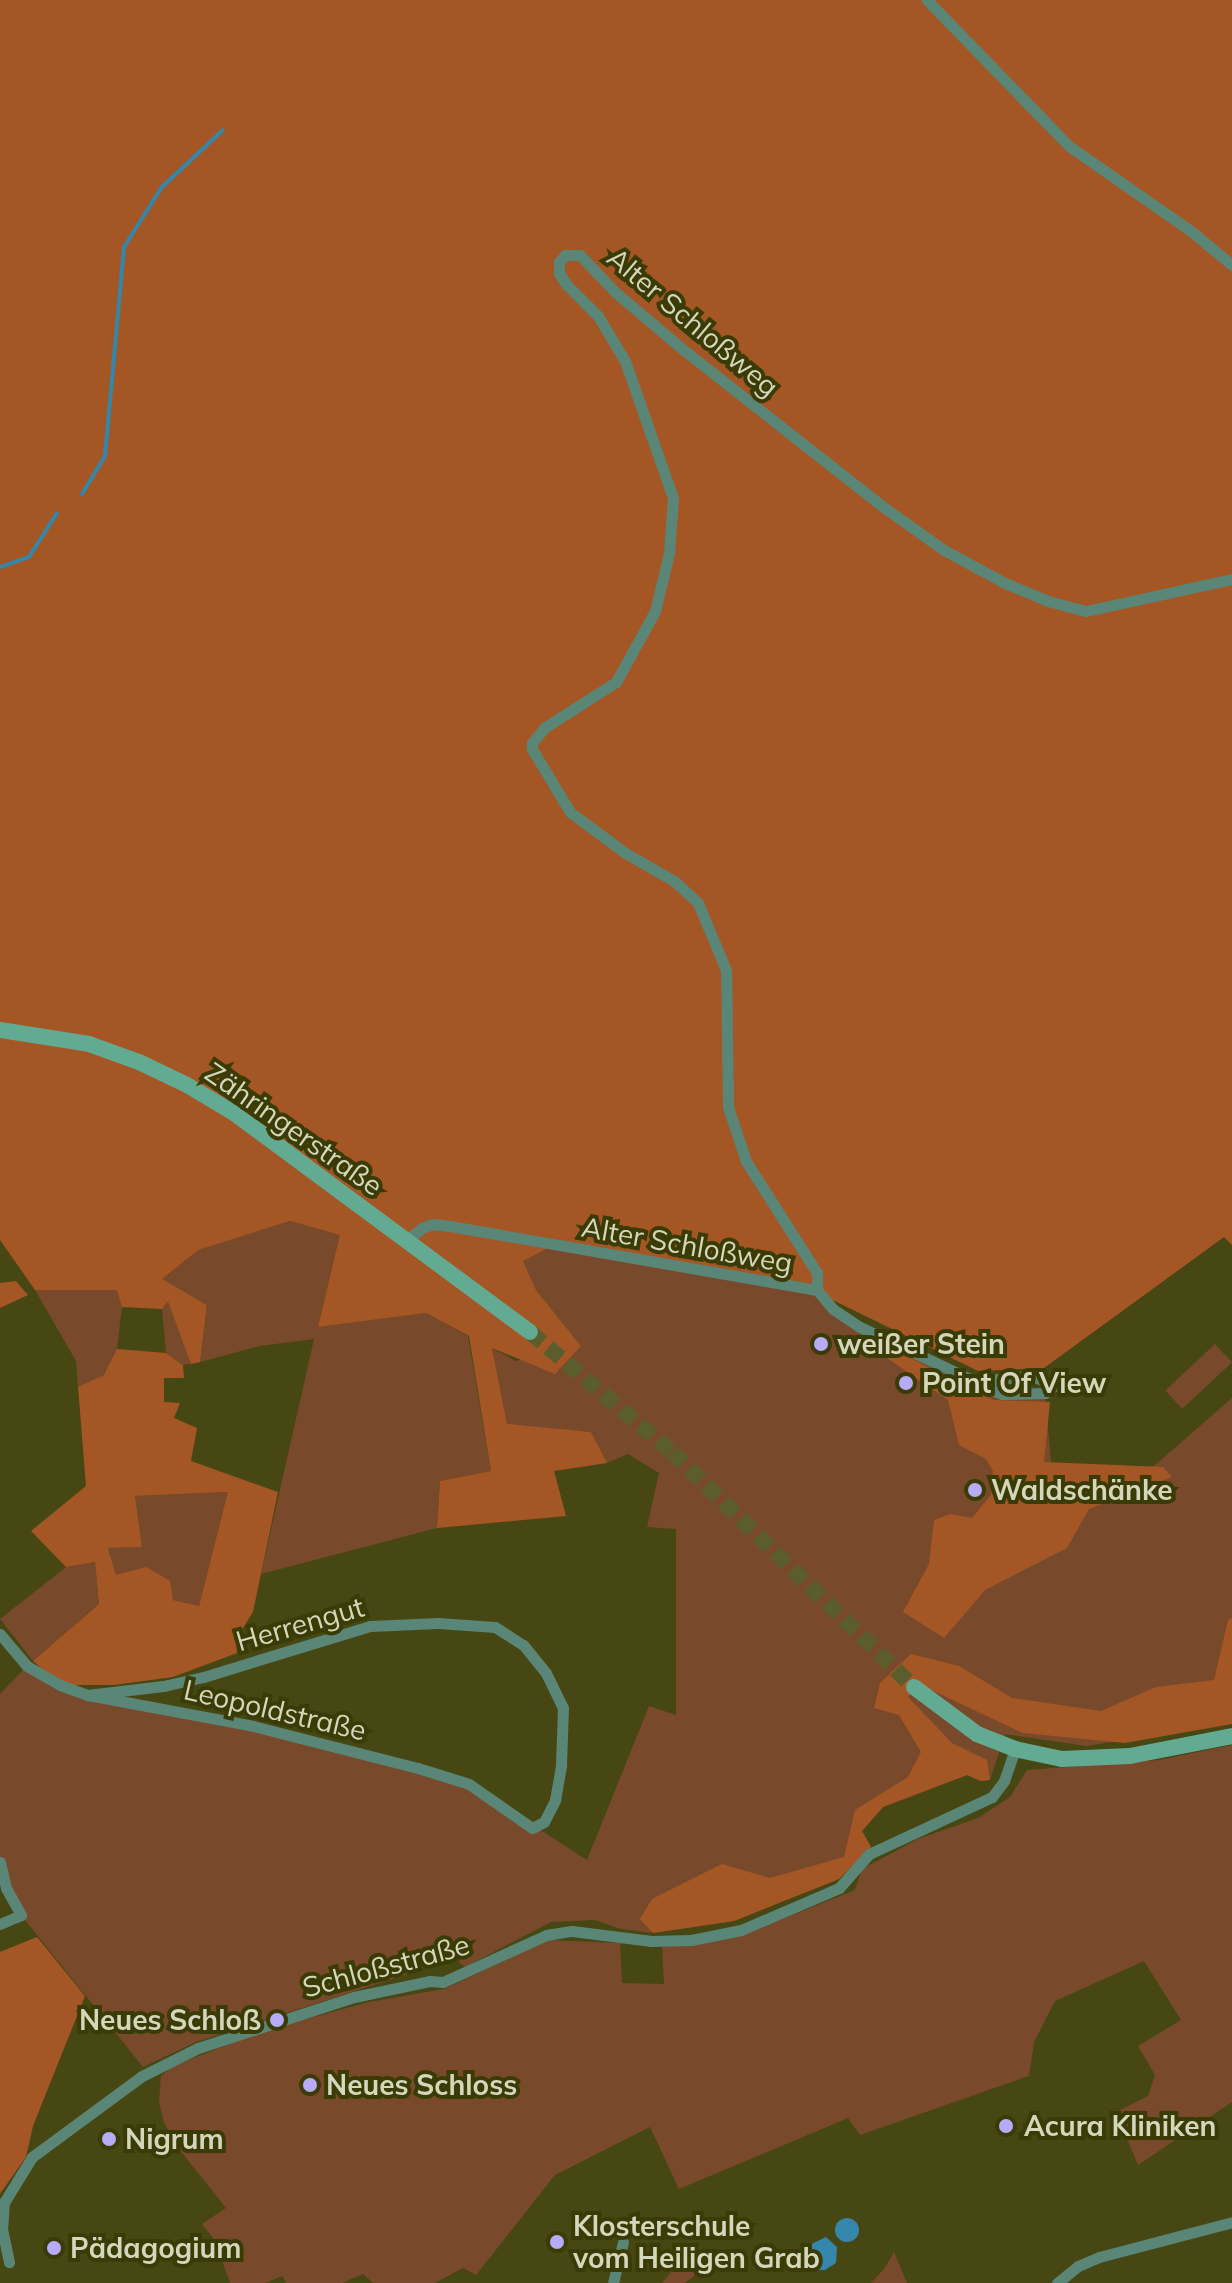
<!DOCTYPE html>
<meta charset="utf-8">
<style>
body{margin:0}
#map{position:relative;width:1232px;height:2283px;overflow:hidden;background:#464713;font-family:Mulish,sans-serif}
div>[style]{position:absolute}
.green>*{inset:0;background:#79492c;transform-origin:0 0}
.forest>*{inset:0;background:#a45725}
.water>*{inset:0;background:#3486aa}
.round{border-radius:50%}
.stream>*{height:4px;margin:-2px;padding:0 2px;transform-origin:2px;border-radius:2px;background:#3486aa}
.secondary-tunnel>*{height:16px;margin-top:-8px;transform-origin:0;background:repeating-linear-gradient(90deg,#5b5d2c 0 16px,transparent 0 24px)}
.street>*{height:11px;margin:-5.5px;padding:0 5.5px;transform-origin:5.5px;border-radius:5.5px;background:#5a8677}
.secondary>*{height:16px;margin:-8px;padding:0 8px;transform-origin:8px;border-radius:8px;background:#63aa92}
.dots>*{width:22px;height:22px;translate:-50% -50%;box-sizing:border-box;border:4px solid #3b3c05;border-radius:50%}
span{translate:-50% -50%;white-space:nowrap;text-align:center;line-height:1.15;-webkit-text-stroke:8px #3b3c05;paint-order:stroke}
.street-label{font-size:28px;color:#d5d7bc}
.poi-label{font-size:28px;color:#d5d7bc;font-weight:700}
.left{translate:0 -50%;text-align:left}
.right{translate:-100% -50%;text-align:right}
</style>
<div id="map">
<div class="green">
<div style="clip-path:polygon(290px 1221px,341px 1235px,318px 1327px,426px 1313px,468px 1336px,491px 1471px,440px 1481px,437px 1528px,261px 1574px,314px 1339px,260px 1346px,200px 1362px,207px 1305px,161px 1279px,197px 1250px)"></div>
<div style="clip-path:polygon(548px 1248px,807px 1290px,833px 1309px,1002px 1393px,1045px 1393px,1053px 1484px,1154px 1466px,1232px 1398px,1232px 1724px,1086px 1746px,1005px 1734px,990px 1780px,981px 1781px,967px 1775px,883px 1807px,862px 1831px,871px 1847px,839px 1879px,734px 1921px,653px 1933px,621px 1929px,595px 1920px,551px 1922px,465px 1967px,459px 1962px,461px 1956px,455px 1948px,411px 1973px,196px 2042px,143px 2067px,21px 1915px,0 1862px,0 1694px,27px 1666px,60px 1685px,253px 1726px,469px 1784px,587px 1860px,649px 1706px,676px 1715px,676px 1529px,647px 1527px,659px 1473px,628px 1454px,607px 1463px,591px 1432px,507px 1425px,492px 1348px,516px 1361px,581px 1346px,536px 1290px,522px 1261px)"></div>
<div style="clip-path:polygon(35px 1290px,118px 1290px,122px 1307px,117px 1349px,105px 1375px,78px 1387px,76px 1361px)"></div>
<div style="clip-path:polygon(168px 1300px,174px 1310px,191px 1364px,183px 1365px,166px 1353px,162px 1309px)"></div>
<div style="left:1215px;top:1344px;width:25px;height:68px;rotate:47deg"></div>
<div style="clip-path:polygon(229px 1492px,199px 1606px,173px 1600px,116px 1576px,108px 1548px,142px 1547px,135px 1496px)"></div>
<div style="clip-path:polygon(95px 1562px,99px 1604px,33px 1661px,0 1619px,66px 1567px)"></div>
<div style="clip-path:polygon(1232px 1745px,1232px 2102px,1138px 2165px,1116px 2112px,1148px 2096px,1155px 2075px,1138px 2046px,1181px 2020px,1144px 1961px,1055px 2001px,1034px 2042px,1029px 2076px,860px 2135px,848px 2118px,679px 2189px,650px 2127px,555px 2175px,476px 2275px,463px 2268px,435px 2283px,373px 2283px,363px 2274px,342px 2283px,286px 2283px,282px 2276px,265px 2283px,230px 2283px,216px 2244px,233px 2238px,216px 2242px,202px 2224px,226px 2208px,179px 2149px,164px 2123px,159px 2102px,161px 2076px,173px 2066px,266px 2030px,369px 2002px,444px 1989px,549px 1940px,620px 1943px,622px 1983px,664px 1984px,662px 1947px,740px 1936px,855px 1890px,862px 1869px,918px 1839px,978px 1818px,1010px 1797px,1027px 1770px,1159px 1760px)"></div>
<div style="clip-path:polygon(894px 2252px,907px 2283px,871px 2283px,884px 2269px)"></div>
<div style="clip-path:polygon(695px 2257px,698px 2273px,685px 2283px,662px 2283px,671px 2272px,673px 2260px)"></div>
</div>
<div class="forest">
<div style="clip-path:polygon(0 0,1232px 0,1232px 1245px,1224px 1237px,1044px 1368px,978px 1371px,806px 1287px,556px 1244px,523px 1261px,536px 1290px,581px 1346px,555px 1374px,492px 1348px,507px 1424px,591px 1432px,607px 1463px,554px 1471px,566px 1516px,437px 1528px,440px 1481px,491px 1471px,469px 1336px,426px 1313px,318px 1327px,340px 1235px,290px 1221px,198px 1250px,162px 1279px,207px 1305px,200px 1362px,191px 1364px,168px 1301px,162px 1309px,122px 1307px,117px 1290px,35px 1290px,0 1240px)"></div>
<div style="clip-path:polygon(16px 1281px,28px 1295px,0 1308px,0 1283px)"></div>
<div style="clip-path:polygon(evenodd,117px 1349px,166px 1353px,183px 1365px,184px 1378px,164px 1378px,164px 1402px,180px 1403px,174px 1418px,197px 1428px,191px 1461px,278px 1492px,253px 1612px,236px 1639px,237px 1653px,173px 1677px,114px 1685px,60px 1685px,33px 1661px,99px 1604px,95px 1562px,66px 1567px,31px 1531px,86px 1486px,78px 1387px,104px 1375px,117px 1349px,228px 1492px,199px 1606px,173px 1600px,170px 1581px,146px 1567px,116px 1575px,108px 1548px,142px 1547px,135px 1496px,228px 1492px)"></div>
<div style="clip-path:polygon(895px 1350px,993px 1400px,1050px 1402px,1044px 1462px,1163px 1467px,1172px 1477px,1089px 1509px,1067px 1548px,985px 1590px,944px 1638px,903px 1612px,929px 1564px,934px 1520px,950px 1514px,972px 1518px,991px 1495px,993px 1471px,986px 1459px,959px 1445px,948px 1400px,884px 1356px)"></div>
<div style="clip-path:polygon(1232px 1618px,1232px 1724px,1125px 1743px,1023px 1733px,919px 1684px,908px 1697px,952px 1743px,987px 1760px,990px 1780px,981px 1781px,967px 1775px,883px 1807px,862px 1831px,871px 1847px,839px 1879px,734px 1921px,653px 1933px,640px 1919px,652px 1899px,722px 1864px,770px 1878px,844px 1857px,855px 1810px,908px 1777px,921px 1752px,899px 1715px,874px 1708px,880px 1683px,911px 1654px,959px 1666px,1012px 1698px,1101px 1711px,1156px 1687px,1214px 1680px,1228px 1620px)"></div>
<div style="clip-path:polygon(37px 1937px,85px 1996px,33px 2126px,26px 2157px,0 2194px,0 1952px)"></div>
</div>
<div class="water">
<div class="round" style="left:835px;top:2218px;width:24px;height:24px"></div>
<div style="clip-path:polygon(826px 2237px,837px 2247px,836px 2263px,825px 2270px,806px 2270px,805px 2247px)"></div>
</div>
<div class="stream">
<div style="left:82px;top:494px;width:44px;rotate:-58.8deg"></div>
<div style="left:105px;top:456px;width:210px;rotate:-84.8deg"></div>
<div style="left:124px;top:247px;width:71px;rotate:-57.7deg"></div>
<div style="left:162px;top:187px;width:83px;rotate:-43.1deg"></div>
<div style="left:0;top:567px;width:31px;rotate:-19deg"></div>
<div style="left:29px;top:557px;width:52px;rotate:-57.5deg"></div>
</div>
<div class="secondary-tunnel">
<div style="left:530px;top:1332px;width:186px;rotate:40.2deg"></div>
<div style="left:672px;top:1452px;width:337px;rotate:44.2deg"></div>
</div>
<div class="street">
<div style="left:927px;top:0;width:204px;rotate:45.8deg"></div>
<div style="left:1069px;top:146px;width:149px;rotate:34.9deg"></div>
<div style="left:1191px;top:231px;width:53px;rotate:39.7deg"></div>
<div style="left:407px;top:1240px;width:19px;rotate:-39deg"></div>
<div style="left:422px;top:1228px;width:12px;rotate:-20deg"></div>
<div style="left:433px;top:1224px;width:17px;rotate:7deg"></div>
<div style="left:450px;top:1226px;width:373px;rotate:9.9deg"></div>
<div style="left:817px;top:1290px;width:17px;rotate:-90deg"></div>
<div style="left:817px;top:1273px;width:133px;rotate:-122.4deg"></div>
<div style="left:746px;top:1161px;width:57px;rotate:-108.4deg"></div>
<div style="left:728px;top:1107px;width:137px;rotate:-90.8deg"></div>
<div style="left:726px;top:970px;width:73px;rotate:-112.7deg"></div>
<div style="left:698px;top:903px;width:33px;rotate:-137deg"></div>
<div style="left:674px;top:881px;width:58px;rotate:-149.9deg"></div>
<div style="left:624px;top:852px;width:67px;rotate:-143.5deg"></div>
<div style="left:570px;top:812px;width:74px;rotate:-121.1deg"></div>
<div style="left:532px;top:749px;width:6px;rotate:-90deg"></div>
<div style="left:532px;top:743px;width:19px;rotate:-51deg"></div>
<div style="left:544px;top:728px;width:85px;rotate:-32.6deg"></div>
<div style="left:616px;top:682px;width:81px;rotate:-61.2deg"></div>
<div style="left:655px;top:611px;width:60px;rotate:-76.4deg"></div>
<div style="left:669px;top:553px;width:55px;rotate:-85.8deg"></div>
<div style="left:673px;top:498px;width:145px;rotate:-109.3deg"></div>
<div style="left:625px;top:361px;width:52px;rotate:-121deg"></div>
<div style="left:598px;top:316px;width:45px;rotate:-135deg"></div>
<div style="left:566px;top:284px;width:13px;rotate:-122deg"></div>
<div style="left:559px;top:273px;width:11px;rotate:-90deg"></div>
<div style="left:559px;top:262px;width:9px;rotate:-49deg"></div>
<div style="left:565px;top:255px;width:15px"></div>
<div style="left:580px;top:255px;width:50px;rotate:46.6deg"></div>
<div style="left:614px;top:291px;width:87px;rotate:40.3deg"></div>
<div style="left:680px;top:347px;width:257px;rotate:38.2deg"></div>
<div style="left:882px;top:506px;width:76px;rotate:35.4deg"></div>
<div style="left:944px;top:550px;width:69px;rotate:28.4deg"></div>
<div style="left:1005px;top:583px;width:47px;rotate:22.7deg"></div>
<div style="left:1048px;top:601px;width:39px;rotate:15deg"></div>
<div style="left:1086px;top:611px;width:149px;rotate:-12.4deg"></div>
<div style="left:817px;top:1290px;width:25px;rotate:50deg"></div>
<div style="left:833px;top:1309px;width:30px;rotate:34deg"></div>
<div style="left:858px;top:1326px;width:159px;rotate:25.3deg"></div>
<div style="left:1002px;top:1394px;width:43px;rotate:-1.3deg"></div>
<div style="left:1045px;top:1393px;width:14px;rotate:-39deg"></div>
<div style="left:1056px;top:1384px;width:28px;rotate:-163deg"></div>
<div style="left:1029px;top:1376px;width:52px;rotate:174.5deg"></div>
<div style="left:0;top:1634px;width:42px;rotate:49.8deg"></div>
<div style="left:27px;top:1666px;width:38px;rotate:30deg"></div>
<div style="left:60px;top:1685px;width:30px;rotate:20deg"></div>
<div style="left:88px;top:1695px;width:168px;rotate:10.6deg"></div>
<div style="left:253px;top:1726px;width:170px;rotate:14.3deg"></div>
<div style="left:418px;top:1768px;width:53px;rotate:17.4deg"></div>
<div style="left:469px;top:1784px;width:77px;rotate:34.9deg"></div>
<div style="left:532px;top:1828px;width:13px;rotate:-27deg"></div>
<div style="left:544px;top:1822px;width:25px;rotate:-63deg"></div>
<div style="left:555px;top:1800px;width:36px;rotate:-80deg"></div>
<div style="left:561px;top:1765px;width:57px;rotate:-88deg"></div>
<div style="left:563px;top:1708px;width:39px;rotate:-116deg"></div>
<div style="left:546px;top:1673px;width:36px;rotate:-129deg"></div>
<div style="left:523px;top:1645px;width:33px;rotate:-147deg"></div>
<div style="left:495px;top:1627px;width:57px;rotate:-176deg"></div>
<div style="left:438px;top:1623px;width:68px;rotate:177.5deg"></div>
<div style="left:370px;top:1626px;width:175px;rotate:163deg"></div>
<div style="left:203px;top:1677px;width:41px;rotate:167.3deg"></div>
<div style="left:163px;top:1686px;width:76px;rotate:173.2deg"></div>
<div style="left:0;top:1862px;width:27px;rotate:77deg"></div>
<div style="left:6px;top:1888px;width:31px;rotate:61deg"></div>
<div style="left:21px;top:1915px;width:23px;rotate:157deg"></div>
<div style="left:4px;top:2202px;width:27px;rotate:94deg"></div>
<div style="left:2px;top:2229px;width:34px;rotate:78deg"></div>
<div style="left:0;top:2209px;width:61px;rotate:-58.4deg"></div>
<div style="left:32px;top:2157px;width:137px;rotate:-36.4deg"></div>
<div style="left:142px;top:2076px;width:63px;rotate:-26.6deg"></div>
<div style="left:198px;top:2048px;width:164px;rotate:-18.1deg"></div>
<div style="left:354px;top:1997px;width:78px;rotate:-11.9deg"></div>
<div style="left:430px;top:1981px;width:13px;rotate:4deg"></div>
<div style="left:443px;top:1982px;width:113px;rotate:-24.5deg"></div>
<div style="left:546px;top:1935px;width:26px;rotate:-9deg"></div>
<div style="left:572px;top:1931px;width:80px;rotate:7.2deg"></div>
<div style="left:651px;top:1941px;width:40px;rotate:-1.4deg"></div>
<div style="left:691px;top:1940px;width:51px;rotate:-11.3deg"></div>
<div style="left:741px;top:1930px;width:107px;rotate:-23.2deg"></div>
<div style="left:839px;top:1888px;width:45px;rotate:-48.6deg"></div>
<div style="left:869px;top:1854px;width:136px;rotate:-24.9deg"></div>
<div style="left:992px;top:1797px;width:20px;rotate:-53deg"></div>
<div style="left:1004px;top:1781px;width:34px;rotate:-71deg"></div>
<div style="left:613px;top:2283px;width:42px;rotate:-76.3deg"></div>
<div style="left:1057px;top:2283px;width:27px;rotate:-39deg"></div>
<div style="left:1078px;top:2266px;width:23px;rotate:-23deg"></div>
<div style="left:1099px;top:2257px;width:138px;rotate:-14.7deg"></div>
</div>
<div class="secondary">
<div style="left:0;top:1030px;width:90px;rotate:8.9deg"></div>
<div style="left:89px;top:1044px;width:53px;rotate:19.8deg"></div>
<div style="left:139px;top:1062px;width:53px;rotate:25.6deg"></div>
<div style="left:187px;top:1085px;width:55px;rotate:30.8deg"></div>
<div style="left:234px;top:1113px;width:368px;rotate:36.5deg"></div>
<div style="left:914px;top:1687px;width:79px;rotate:36.7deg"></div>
<div style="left:977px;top:1734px;width:41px;rotate:21.5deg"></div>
<div style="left:1015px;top:1749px;width:48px;rotate:12deg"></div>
<div style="left:1062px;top:1759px;width:68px;rotate:-2.5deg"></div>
<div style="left:1130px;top:1756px;width:104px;rotate:-11.1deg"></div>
</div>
<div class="dots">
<div style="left:821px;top:1344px;background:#b7abf8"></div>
<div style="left:906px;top:1383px;background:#b7abf8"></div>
<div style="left:975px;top:1490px;background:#b7abf8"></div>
<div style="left:277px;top:2020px;background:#b7abf8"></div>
<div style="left:310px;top:2085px;background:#b7abf8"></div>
<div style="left:1006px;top:2126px;background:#b7abf8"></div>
<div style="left:109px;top:2139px;background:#b7abf8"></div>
<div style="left:557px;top:2242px;background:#b7abf8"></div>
<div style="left:54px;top:2248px;background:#b7abf8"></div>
</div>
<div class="street-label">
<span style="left:693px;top:322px;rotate:40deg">Alter Schloßweg</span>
<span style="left:294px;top:1129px;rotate:35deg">Zähringerstraße</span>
<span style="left:687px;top:1245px;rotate:10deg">Alter Schloßweg</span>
<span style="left:300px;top:1624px;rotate:-16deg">Herrengut</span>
<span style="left:275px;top:1710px;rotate:13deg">Leopoldstraße</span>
<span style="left:386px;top:1966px;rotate:-15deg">Schloßstraße</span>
</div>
<div class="poi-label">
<span class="left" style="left:837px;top:1344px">weißer Stein</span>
<span class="left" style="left:922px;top:1383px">Point Of View</span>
<span class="left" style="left:991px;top:1490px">Waldschänke</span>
<span class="right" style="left:261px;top:2020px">Neues Schloß</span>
<span class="left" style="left:326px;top:2085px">Neues Schloss</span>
<span class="left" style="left:1024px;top:2126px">Acura Kliniken</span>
<span class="left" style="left:125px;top:2139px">Nigrum</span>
<span class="left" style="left:573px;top:2242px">Klosterschule<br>vom Heiligen Grab</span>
<span class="left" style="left:70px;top:2248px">Pädagogium</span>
</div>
</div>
